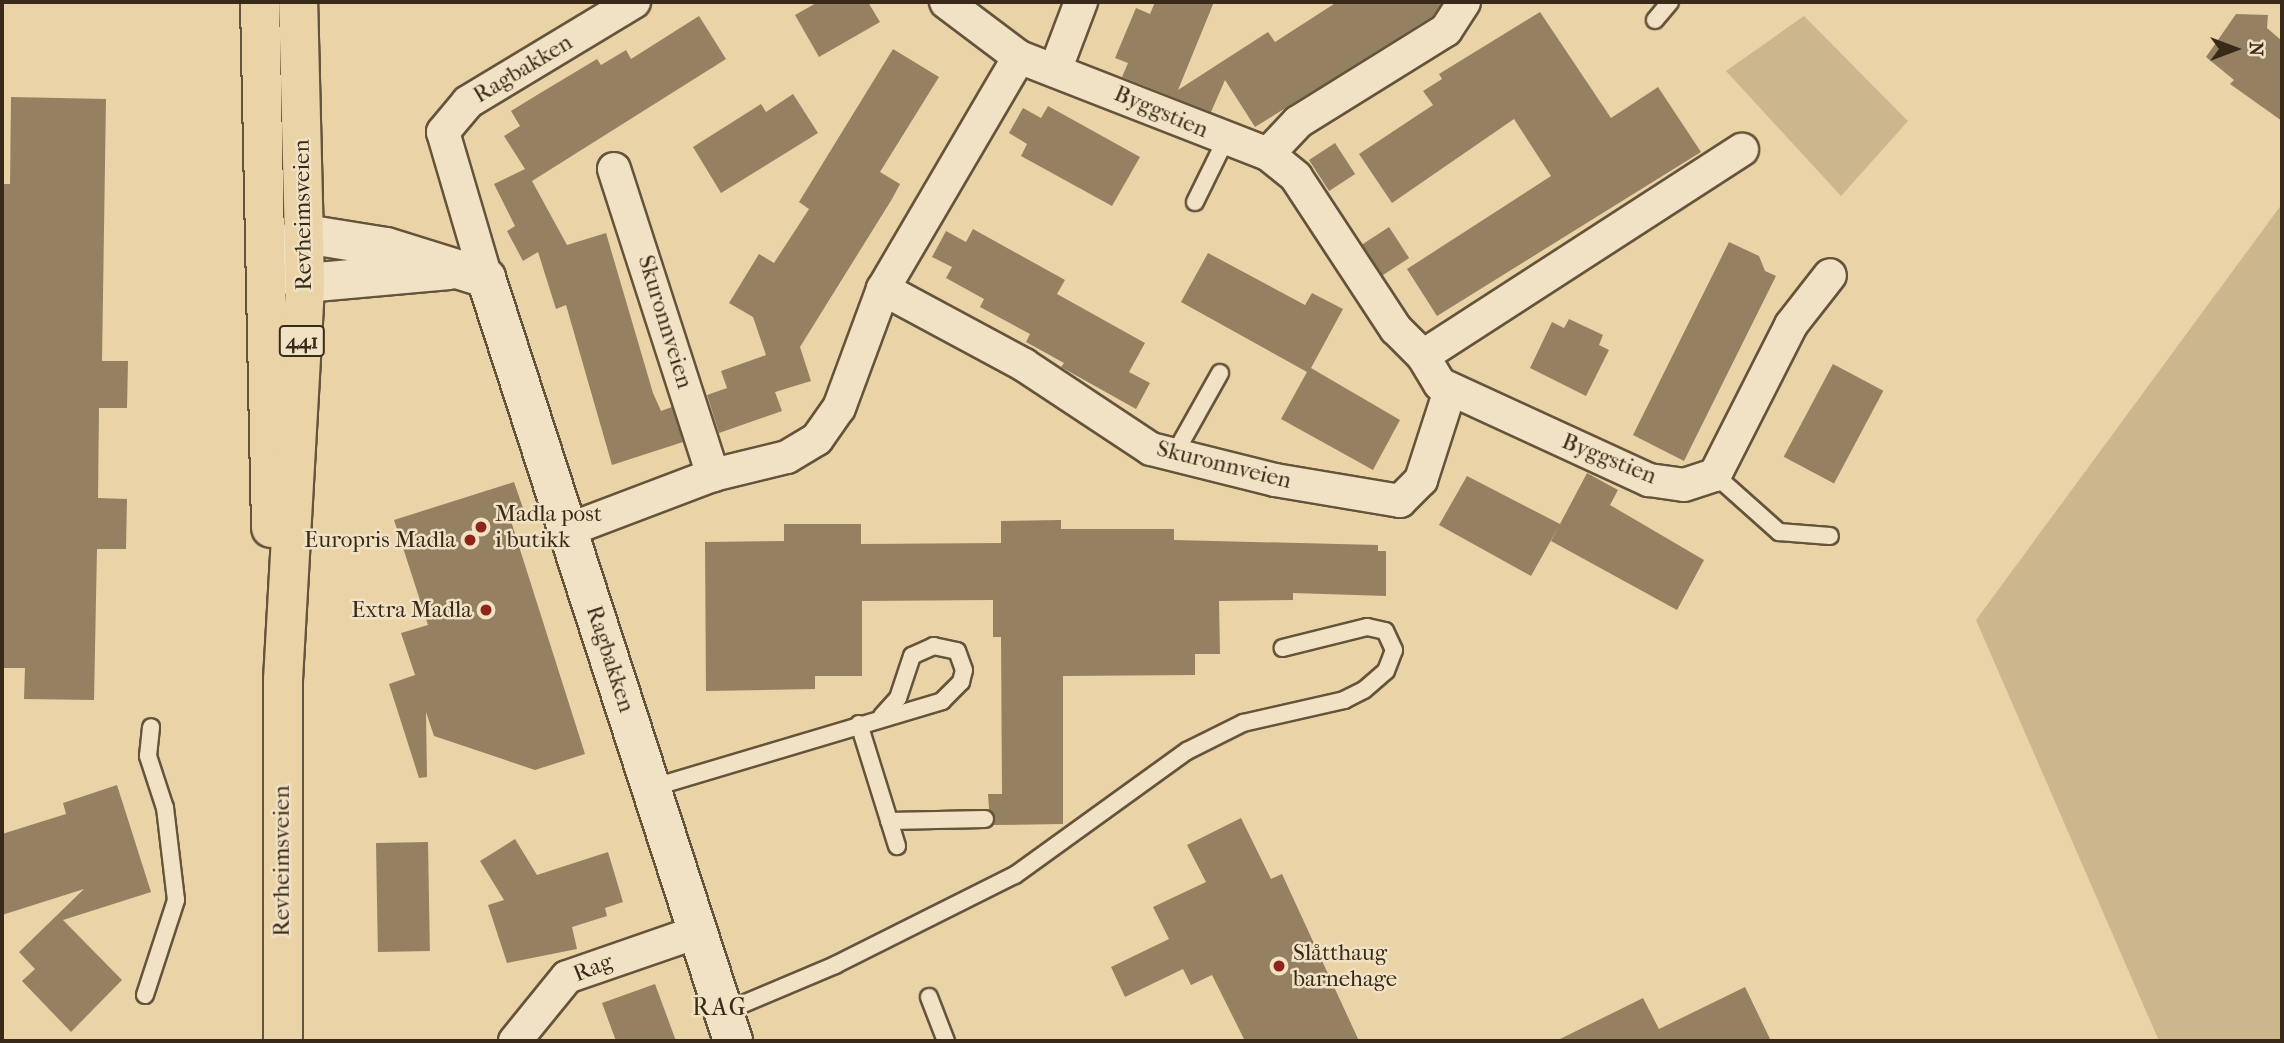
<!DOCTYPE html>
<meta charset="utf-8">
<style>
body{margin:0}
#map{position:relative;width:2284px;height:1043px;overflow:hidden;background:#ead3a6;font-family:"IM FELL French Canon",serif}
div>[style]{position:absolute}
.green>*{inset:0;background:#ccb68e}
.building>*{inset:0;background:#958162;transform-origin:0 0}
.roads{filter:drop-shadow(2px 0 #65543c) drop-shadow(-2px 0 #65543c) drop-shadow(0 2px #65543c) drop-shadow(0 -2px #65543c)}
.lane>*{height:16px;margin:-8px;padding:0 8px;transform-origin:8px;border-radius:8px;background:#f1e2c5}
.street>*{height:32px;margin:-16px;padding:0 16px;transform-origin:16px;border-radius:16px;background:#f1e2c5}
.secondary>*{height:38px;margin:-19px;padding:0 19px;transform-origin:19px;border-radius:19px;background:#f1e2c5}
.primary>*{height:38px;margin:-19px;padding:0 19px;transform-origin:19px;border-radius:19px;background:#ead3a6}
.dots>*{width:19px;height:19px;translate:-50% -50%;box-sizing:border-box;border:4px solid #f1e2c5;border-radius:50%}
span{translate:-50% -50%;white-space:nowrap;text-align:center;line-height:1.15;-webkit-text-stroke:5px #f1e2c5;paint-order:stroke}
.shield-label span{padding:2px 5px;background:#f1e2c5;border:2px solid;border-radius:5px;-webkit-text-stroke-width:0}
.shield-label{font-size:21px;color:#392919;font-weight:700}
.street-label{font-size:23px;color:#392919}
.poi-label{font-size:23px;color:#392919}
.left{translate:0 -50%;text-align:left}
.right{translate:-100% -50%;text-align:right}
.neighbourhood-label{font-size:24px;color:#392919;letter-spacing:2px}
.frame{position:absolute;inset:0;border:4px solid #392919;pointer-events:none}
.north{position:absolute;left:2200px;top:14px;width:70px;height:70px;-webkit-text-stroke:5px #f1e2c5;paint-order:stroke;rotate:90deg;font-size:19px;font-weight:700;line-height:28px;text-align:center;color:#392919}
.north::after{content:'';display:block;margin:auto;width:24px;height:32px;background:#392919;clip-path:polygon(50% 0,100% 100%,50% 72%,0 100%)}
</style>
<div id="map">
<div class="green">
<div style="clip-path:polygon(1804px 16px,1908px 121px,1841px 196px,1726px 71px)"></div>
<div style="clip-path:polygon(2282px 204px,2282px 1041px,2159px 1041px,1976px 620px)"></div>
</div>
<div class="building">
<div style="clip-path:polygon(818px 2px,868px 2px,880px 22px,819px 57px,795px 15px)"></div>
<div style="clip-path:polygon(1155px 2px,1214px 2px,1178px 90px,1268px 32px,1275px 42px,1337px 2px,1442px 2px,1433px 16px,1255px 127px,1225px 80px,1211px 112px,1122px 77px,1128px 63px,1115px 58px,1136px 8px,1150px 14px)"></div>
<div style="clip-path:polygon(1540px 12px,1611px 118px,1658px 87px,1701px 152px,1437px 316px,1407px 269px,1551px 176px,1514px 119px,1392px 203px,1359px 154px,1433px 105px,1423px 91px,1442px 79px,1439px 74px)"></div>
<div style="clip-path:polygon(2236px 14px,2268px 15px,2267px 28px,2282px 41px,2282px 121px,2230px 84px,2234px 80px,2206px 57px)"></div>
<div style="clip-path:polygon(699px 16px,726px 59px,532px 181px,567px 245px,606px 233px,653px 393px,661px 411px,672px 407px,683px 442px,612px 465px,566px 305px,556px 309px,538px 252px,523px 261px,507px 231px,515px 226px,494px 184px,525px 169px,504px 136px,520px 126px,511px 111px,537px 95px,597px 59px,601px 65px,626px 50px,631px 59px)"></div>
<div style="clip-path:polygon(893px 49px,939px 77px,880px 172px,900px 184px,892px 199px,800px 347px,811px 381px,775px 392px,782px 411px,719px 433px,707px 395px,727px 388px,721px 371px,766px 355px,753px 317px,729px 303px,759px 254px,774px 263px,809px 209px,799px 202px)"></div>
<div style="clip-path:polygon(793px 94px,818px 133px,721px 193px,693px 147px,761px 104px,766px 112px)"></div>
<div style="clip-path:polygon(11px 97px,106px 99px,102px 361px,128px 361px,127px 408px,99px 408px,98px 498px,127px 499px,126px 549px,97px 549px,94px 700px,24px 699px,25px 668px,2px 668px,2px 184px,10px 184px)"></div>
<div style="clip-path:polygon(1048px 106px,1140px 157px,1112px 206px,1021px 156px,1027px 144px,1009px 133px,1023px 108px,1041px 118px)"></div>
<div style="left:1335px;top:143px;width:37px;height:31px;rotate:57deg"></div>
<div style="left:1389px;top:227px;width:37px;height:32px;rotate:57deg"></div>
<div style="clip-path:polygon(973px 229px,1065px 280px,1057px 294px,1145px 343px,1129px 372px,1150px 383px,1136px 409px,1061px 367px,1064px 363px,1026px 342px,1030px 334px,980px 307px,984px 299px,946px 278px,952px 267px,932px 257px,946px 231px,966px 242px)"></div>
<div style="clip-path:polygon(1729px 242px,1759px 256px,1765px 271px,1776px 276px,1684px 461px,1633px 435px)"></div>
<div style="clip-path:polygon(1208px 253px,1305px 305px,1312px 293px,1343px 309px,1311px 368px,1400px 420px,1373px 470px,1281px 419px,1307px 372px,1181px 302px)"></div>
<div style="clip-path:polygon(1569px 319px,1603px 335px,1599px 345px,1609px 350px,1586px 396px,1530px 368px,1552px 322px,1564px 328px)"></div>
<div style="left:1833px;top:364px;width:57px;height:105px;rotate:28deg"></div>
<div style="clip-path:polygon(1587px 473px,1618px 490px,1610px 505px,1704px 560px,1677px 610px,1551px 541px,1559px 526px,1531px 576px,1439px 525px,1467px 476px,1560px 524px)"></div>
<div style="clip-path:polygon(514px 482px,525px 514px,510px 518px,585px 754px,535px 770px,434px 736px,426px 712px,427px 777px,419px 778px,389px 684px,415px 675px,401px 633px,428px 625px,394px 520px)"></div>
<div style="clip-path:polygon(1061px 520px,1061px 529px,1174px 529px,1174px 540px,1378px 545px,1378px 551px,1386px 551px,1386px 596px,1293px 593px,1293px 600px,1219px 601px,1220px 654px,1195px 654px,1195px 675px,1063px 676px,1063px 824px,994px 825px,989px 809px,988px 794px,1002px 794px,1001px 637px,993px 637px,993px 600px,862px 601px,862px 676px,815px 676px,815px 689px,706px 691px,705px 542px,784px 541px,784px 524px,861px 524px,861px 544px,1001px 543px,1001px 521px)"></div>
<div style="clip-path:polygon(117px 785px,151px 892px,63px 920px,122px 980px,71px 1032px,22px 981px,35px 969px,19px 952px,84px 889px,2px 915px,2px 834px,66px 814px,63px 803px)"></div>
<div style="clip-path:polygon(1241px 818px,1271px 879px,1282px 874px,1359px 1041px,1245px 1041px,1212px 975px,1191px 985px,1183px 969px,1125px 997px,1111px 967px,1169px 939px,1153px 907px,1206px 882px,1187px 845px)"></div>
<div style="clip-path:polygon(515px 839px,537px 875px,608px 852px,623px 902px,605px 908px,607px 916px,572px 927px,577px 949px,507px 963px,488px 905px,504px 900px,480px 861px)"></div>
<div style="left:428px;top:842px;width:109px;height:52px;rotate:89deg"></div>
<div style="clip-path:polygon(655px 984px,676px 1041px,616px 1041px,602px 1003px)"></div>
<div style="clip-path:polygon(1745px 987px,1771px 1041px,1556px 1041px,1643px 998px,1659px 1029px)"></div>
</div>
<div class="roads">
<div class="lane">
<div style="left:1655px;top:20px;width:23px;rotate:-50deg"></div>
<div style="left:1195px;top:202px;width:70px;rotate:-63.8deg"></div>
<div style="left:1174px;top:455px;width:94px;rotate:-60.7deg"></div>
<div style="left:1715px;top:475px;width:86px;rotate:41.7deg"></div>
<div style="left:1779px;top:532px;width:51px;rotate:4.5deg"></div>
<div style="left:859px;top:724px;width:128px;rotate:72.7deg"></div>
<div style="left:651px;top:788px;width:304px;rotate:-16.6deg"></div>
<div style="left:942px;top:701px;width:27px;rotate:-45deg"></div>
<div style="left:961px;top:682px;width:12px;rotate:-76deg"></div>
<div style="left:964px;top:670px;width:20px;rotate:-110deg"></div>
<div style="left:957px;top:651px;width:24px;rotate:-168deg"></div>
<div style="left:934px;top:646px;width:24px;rotate:156deg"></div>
<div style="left:912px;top:656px;width:44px;rotate:108.4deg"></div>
<div style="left:898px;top:698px;width:24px;rotate:132deg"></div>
<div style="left:889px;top:821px;width:96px;rotate:-1.2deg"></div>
<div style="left:145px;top:995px;width:100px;rotate:-71.9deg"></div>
<div style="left:176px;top:900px;width:93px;rotate:-96.8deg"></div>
<div style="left:165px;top:808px;width:55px;rotate:-108.1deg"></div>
<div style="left:148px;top:756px;width:29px;rotate:-84deg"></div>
<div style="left:929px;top:997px;width:47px;rotate:68.9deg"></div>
<div style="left:724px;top:1012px;width:121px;rotate:-22.9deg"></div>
<div style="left:835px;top:965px;width:201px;rotate:-26.6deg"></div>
<div style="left:1015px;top:875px;width:212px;rotate:-35.8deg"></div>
<div style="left:1187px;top:751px;width:63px;rotate:-26.6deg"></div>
<div style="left:1243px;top:723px;width:104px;rotate:-12.8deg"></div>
<div style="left:1344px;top:700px;width:22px;rotate:-27deg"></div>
<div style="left:1364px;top:690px;width:29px;rotate:-41deg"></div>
<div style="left:1386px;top:671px;width:22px;rotate:-69deg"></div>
<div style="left:1394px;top:650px;width:21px;rotate:-115deg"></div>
<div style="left:1385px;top:631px;width:18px;rotate:-167deg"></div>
<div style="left:1367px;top:627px;width:87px;rotate:166deg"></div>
</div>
<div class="street">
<div style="left:946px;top:2px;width:91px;rotate:37deg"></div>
<div style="left:1019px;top:57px;width:267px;rotate:21.3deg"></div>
<div style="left:1268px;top:154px;width:36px;rotate:39deg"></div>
<div style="left:1296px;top:177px;width:182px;rotate:56.7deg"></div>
<div style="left:1396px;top:329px;width:38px;rotate:45deg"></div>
<div style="left:1423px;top:356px;width:33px;rotate:59deg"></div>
<div style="left:1440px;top:384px;width:230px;rotate:24.7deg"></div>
<div style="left:1649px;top:480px;width:35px;rotate:8deg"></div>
<div style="left:1684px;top:485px;width:33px;rotate:-18deg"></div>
<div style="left:1715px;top:475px;width:168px;rotate:-63.1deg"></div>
<div style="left:1791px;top:325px;width:63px;rotate:-52deg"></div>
<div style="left:1056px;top:68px;width:71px;rotate:-69.3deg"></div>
<div style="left:1268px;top:154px;width:44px;rotate:-46.8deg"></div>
<div style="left:1298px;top:122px;width:174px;rotate:-31.9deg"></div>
<div style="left:1446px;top:30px;width:33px;rotate:-57deg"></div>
<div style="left:614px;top:169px;width:322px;rotate:72.1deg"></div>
<div style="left:486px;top:278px;width:152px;rotate:-106.4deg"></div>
<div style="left:443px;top:132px;width:39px;rotate:-50deg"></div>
<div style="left:468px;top:102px;width:194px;rotate:-31.1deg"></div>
<div style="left:883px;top:289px;width:160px;rotate:28.3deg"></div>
<div style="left:1024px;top:365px;width:152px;rotate:33.5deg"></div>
<div style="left:1151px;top:449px;width:128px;rotate:14deg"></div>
<div style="left:1275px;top:480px;width:127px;rotate:9.5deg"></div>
<div style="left:1400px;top:501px;width:30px;rotate:-45deg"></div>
<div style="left:1421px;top:480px;width:95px;rotate:-72.1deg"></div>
<div style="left:1423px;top:356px;width:380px;rotate:-32.9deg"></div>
<div style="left:568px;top:530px;width:155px;rotate:-20.8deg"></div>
<div style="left:713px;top:475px;width:76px;rotate:-13.7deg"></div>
<div style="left:787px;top:457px;width:35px;rotate:-31deg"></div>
<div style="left:817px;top:439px;width:38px;rotate:-55deg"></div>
<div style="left:839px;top:408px;width:127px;rotate:-69.7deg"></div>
<div style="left:883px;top:289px;width:269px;rotate:-59.6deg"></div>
<div style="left:515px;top:1041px;width:82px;rotate:-50.9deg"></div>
<div style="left:567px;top:977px;width:138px;rotate:-19.1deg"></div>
</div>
<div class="secondary">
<div style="left:449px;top:270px;width:145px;rotate:174.8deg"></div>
<div style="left:305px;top:283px;width:46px;rotate:-150.1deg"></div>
<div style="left:265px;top:260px;width:48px;rotate:-33deg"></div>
<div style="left:305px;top:234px;width:82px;rotate:9.1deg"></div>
<div style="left:386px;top:247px;width:105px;rotate:17.2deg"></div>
<div style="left:486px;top:278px;width:802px;rotate:72.06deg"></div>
</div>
<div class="primary">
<div style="left:260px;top:2px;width:526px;rotate:88.8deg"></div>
<div style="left:283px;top:1041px;width:361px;rotate:-90deg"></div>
<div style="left:283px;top:680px;width:398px;rotate:-86.8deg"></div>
<div style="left:305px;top:283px;width:281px;rotate:-91.4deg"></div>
</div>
</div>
<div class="dots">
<div style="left:481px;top:527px;background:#8f2418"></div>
<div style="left:470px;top:540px;background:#8f2418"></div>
<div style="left:486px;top:610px;background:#8f2418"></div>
<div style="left:1279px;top:966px;background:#8f2418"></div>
</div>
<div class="shield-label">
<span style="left:302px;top:341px">441</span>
</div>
<div class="street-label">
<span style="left:523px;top:69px;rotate:-31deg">Ragbakken</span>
<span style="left:1161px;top:112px;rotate:23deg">Byggstien</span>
<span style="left:303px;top:215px;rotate:-91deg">Revheimsveien</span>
<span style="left:665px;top:322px;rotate:73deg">Skuronnveien</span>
<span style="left:1609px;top:459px;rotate:22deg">Byggstien</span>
<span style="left:1224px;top:465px;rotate:14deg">Skuronnveien</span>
<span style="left:610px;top:659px;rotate:72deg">Ragbakken</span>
<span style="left:282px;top:861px;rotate:-90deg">Revheimsveien</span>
<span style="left:593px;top:968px;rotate:-22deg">Rag</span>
</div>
<div class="poi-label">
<span class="left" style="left:495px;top:527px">Madla post<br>i butikk</span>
<span class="right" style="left:456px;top:540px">Europris Madla</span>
<span class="right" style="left:472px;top:610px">Extra Madla</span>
<span class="left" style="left:1293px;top:966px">Slåtthaug<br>barnehage</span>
</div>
<div class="neighbourhood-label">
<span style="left:720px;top:1008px">RAG</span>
</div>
<div class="frame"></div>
<div class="north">N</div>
</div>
